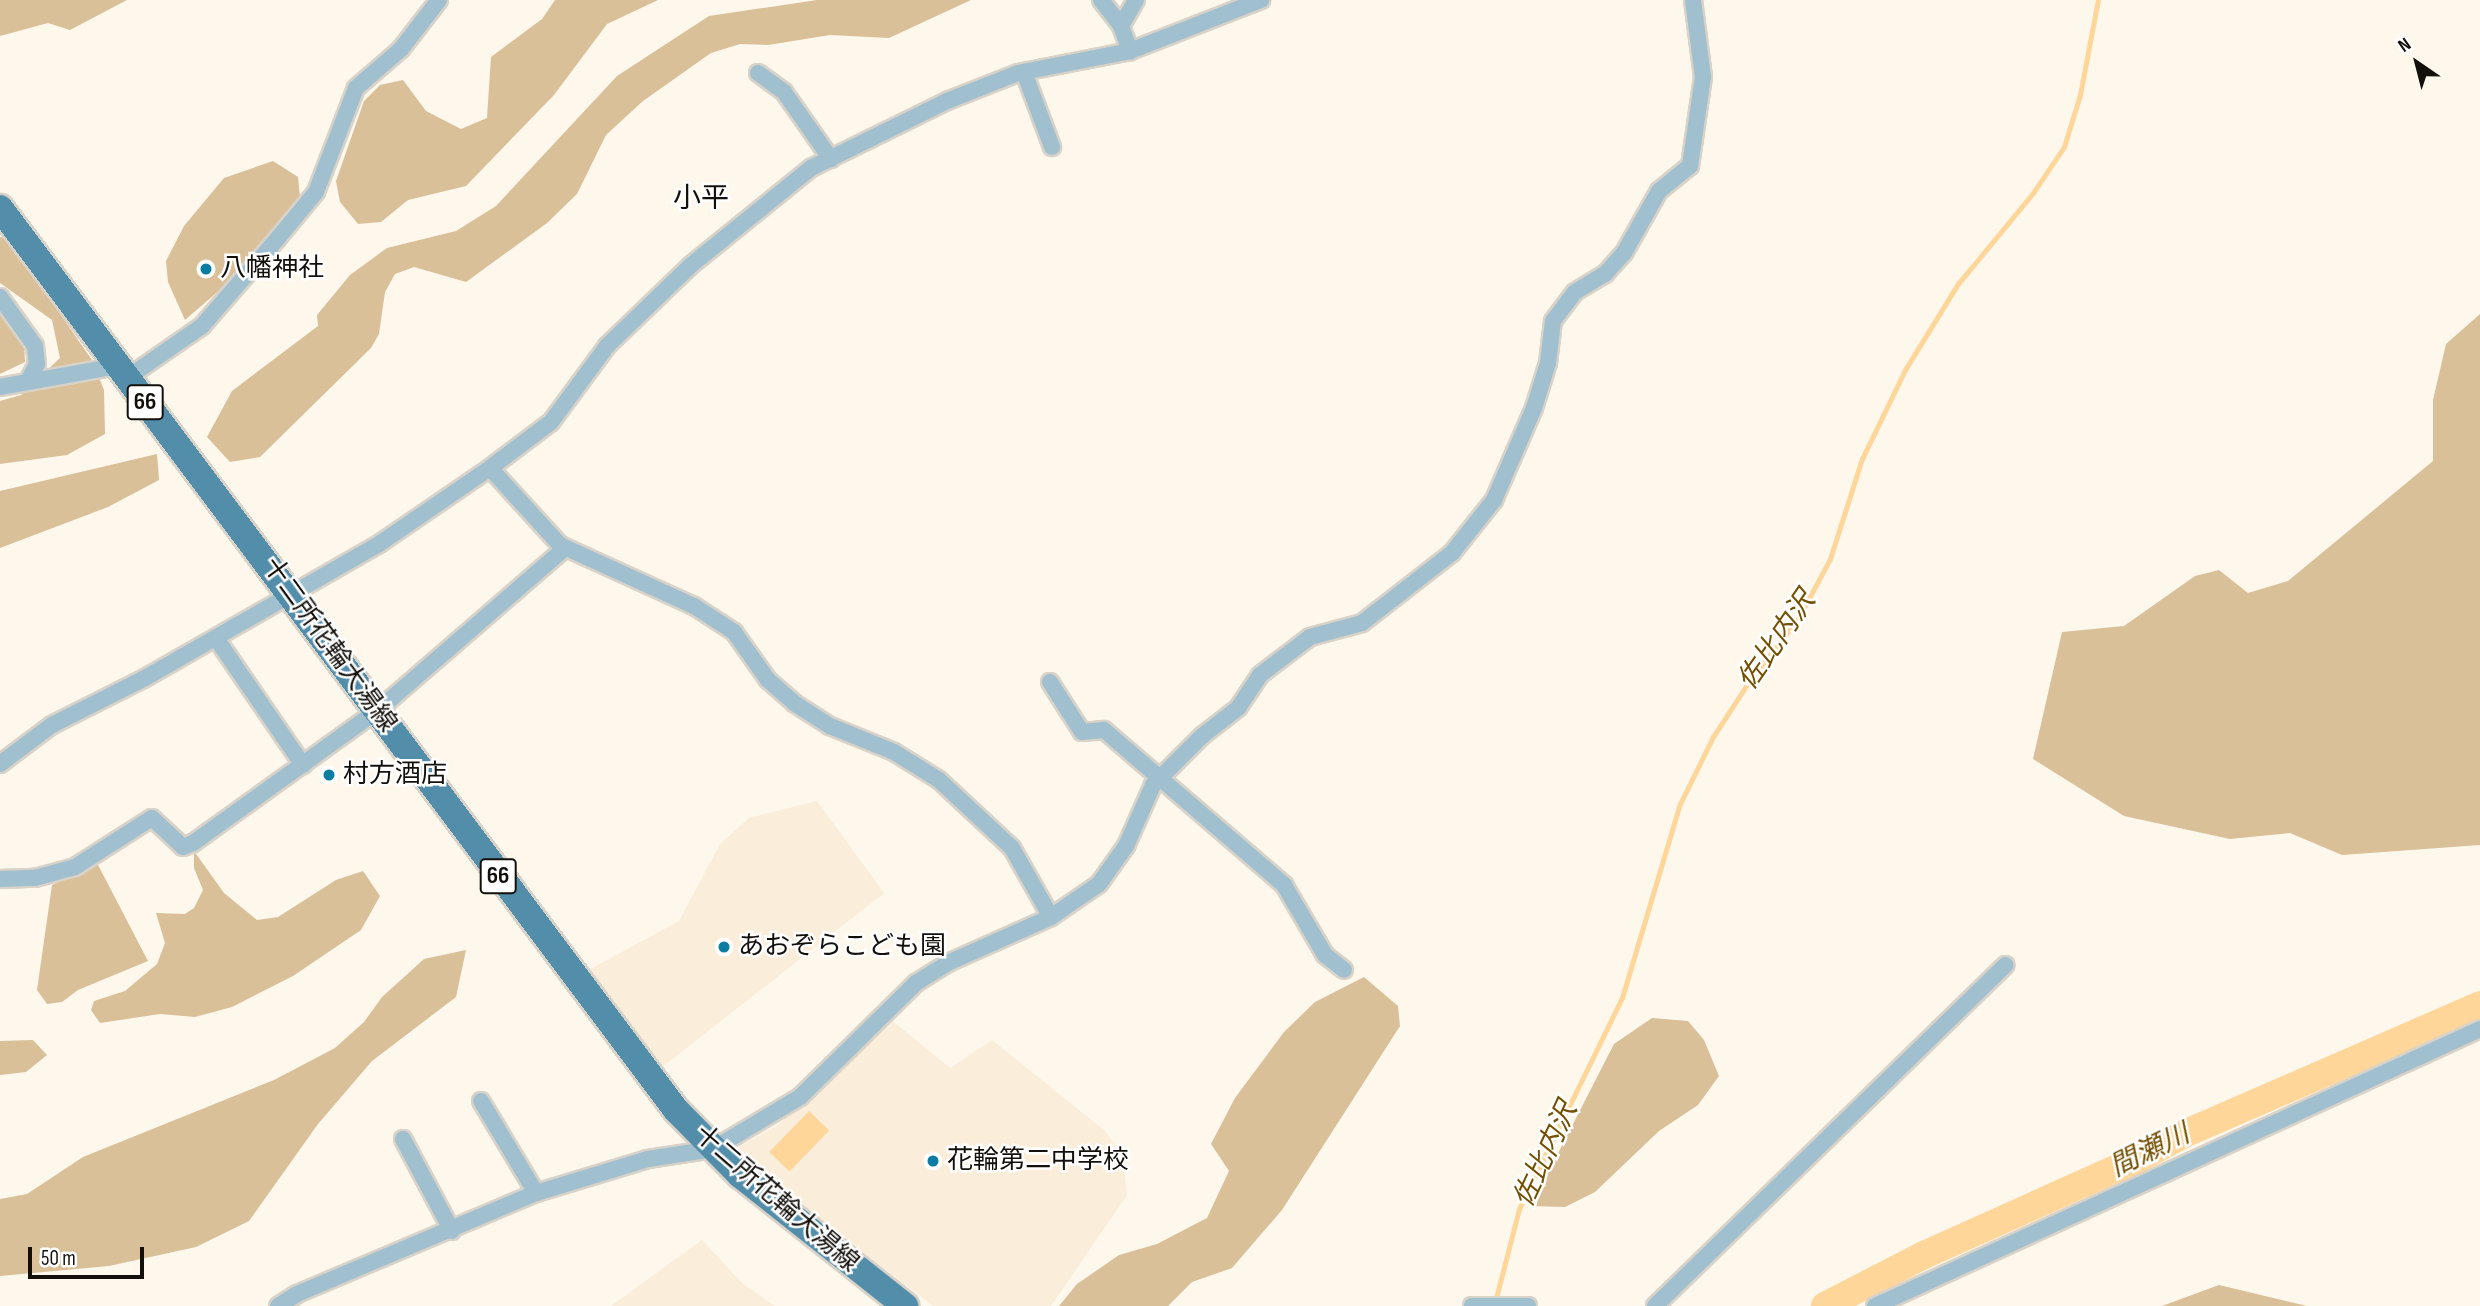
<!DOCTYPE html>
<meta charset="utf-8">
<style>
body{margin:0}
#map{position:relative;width:2480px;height:1306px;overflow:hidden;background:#fef7ec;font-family:"Sofia Sans Condensed","Noto Sans JP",sans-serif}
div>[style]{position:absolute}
.built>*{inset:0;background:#faedd9}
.green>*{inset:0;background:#d9c099}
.water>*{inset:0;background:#fed699;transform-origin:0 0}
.stream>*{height:4.5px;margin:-2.25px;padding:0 2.25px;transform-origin:2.25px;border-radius:2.25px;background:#fed699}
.river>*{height:28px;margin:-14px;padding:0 14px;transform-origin:14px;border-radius:14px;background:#fed699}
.roads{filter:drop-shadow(2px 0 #d8d2c8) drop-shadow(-2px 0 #d8d2c8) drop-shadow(0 2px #d8d2c8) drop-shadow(0 -2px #d8d2c8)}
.minor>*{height:16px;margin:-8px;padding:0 8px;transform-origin:8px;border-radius:8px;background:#a0bfcf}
.primary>*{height:26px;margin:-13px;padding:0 13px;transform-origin:13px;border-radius:13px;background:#528daa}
.dots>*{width:19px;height:19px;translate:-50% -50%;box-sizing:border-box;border:4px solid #fff;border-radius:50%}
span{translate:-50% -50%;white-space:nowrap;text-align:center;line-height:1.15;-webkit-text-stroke:5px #fff;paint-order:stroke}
.shield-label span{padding:2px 5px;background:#fff;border:2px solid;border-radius:5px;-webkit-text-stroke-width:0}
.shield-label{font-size:24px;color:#13100c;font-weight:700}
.poi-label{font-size:26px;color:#13100c}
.left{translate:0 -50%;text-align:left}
.street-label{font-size:26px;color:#13100c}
.neighbourhood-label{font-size:28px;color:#13100c}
.water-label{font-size:28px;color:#745001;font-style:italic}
.north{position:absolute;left:2382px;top:28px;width:70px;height:70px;-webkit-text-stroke:5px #fff;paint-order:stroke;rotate:325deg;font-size:19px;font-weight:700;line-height:28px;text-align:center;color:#13100c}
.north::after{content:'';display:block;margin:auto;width:24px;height:32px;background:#13100c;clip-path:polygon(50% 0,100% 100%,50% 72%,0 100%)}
.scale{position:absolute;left:28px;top:1247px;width:116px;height:32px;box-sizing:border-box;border:4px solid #13100c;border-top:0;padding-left:9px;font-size:21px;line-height:24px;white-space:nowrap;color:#13100c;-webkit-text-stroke:5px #fff;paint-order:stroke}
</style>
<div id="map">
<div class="built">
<div style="clip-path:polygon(817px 801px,884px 893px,661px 1068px,585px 972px,679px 921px,720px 844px,749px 818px)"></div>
<div style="clip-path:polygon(890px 1019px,950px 1068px,992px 1040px,1105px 1131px,1123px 1156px,1127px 1195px,1051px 1306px,933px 1306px,732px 1151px,778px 1125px)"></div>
<div style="clip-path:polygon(702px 1240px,743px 1284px,775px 1306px,611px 1306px)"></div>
</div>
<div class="green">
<div style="clip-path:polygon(0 0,127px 0,70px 30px,48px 23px,0 36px)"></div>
<div style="clip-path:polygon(555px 0,658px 0,607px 24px,554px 95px,466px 186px,408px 200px,381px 222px,358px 224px,340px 202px,336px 181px,364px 101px,380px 85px,403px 80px,426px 111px,461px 129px,487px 118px,491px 57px,542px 19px)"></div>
<div style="clip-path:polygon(817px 0,971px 0,889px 38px,830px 35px,768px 45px,740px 44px,711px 53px,643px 101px,606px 135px,577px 194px,547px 223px,466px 282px,414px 267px,395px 274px,385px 292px,379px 334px,371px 348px,260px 457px,230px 462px,207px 437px,232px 391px,318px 326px,317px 315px,350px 275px,387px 248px,456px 231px,496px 206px,617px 76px,709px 16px)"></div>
<div style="clip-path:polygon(273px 161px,298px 177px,300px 197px,237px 275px,185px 320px,168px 282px,166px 261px,184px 226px,224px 178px)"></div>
<div style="clip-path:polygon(0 237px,8px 239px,92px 360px,104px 390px,105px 434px,67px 455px,0 464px,0 401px,21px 395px,60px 358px,52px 320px,0 283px)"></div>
<div style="clip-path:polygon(0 308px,24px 340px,25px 362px,0 374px)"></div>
<div style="clip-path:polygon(2480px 314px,2480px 845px,2342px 855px,2290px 833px,2230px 839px,2124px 816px,2033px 759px,2062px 632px,2124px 626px,2195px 576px,2219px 570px,2248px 593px,2288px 581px,2433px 461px,2433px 400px,2446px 344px)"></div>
<div style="clip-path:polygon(157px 454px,159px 480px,108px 507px,0 548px,0 491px)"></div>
<div style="clip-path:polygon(194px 851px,224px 893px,257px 920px,278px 917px,336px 880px,363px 871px,380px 896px,361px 930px,293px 976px,232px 1007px,195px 1017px,160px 1014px,100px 1023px,91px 1010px,94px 1001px,125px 991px,157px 964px,165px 943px,156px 913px,185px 914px,194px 908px,203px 890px,194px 868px)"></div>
<div style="clip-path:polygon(97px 863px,148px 961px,78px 990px,62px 1002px,47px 1004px,37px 990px,52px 885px)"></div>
<div style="clip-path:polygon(466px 950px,456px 997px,372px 1061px,318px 1124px,249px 1221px,196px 1247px,109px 1266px,0 1276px,0 1199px,27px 1194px,83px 1157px,274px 1080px,335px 1048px,364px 1022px,382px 997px,424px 959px)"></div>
<div style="clip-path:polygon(1364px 977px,1398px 1006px,1400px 1026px,1282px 1210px,1232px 1268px,1192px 1282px,1168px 1306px,1059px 1306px,1077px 1284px,1119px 1255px,1157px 1244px,1207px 1218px,1229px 1171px,1211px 1144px,1235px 1098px,1284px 1032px,1315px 1002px)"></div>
<div style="clip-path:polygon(1652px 1018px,1688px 1021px,1704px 1040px,1719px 1076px,1698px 1105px,1659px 1131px,1595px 1192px,1565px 1207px,1531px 1206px,1614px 1044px)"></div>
<div style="clip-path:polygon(33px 1040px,47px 1055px,26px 1072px,0 1075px,0 1041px)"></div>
<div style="clip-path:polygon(2219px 1285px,2307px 1306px,2162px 1306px)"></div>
</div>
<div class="water">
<div style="left:809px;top:1111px;width:28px;height:57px;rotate:44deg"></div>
</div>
<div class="stream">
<div style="left:1495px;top:1302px;width:96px;rotate:-75.5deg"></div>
<div style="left:1519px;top:1209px;width:235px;rotate:-64deg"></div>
<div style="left:1622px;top:998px;width:202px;rotate:-73.4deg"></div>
<div style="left:1680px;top:804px;width:75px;rotate:-63.8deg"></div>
<div style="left:1713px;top:737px;width:68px;rotate:-57deg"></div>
<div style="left:1750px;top:680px;width:78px;rotate:-51.8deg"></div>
<div style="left:1798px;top:619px;width:68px;rotate:-61.9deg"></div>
<div style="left:1830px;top:559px;width:105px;rotate:-72.3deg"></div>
<div style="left:1862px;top:459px;width:99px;rotate:-64.2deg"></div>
<div style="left:1905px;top:370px;width:101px;rotate:-58.4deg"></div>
<div style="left:1958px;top:284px;width:118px;rotate:-50.5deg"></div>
<div style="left:2033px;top:193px;width:55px;rotate:-56deg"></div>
<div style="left:2064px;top:147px;width:54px;rotate:-72.9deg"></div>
<div style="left:2080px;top:95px;width:97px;rotate:-79.3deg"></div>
</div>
<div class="river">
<div style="left:1825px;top:1306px;width:111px;rotate:-27.3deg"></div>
<div style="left:1924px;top:1255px;width:235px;rotate:-24.2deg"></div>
<div style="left:2138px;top:1159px;width:52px;rotate:-28.5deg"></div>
<div style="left:2184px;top:1134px;width:323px;rotate:-23.5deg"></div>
</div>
<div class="roads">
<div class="minor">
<div style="left:1101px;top:0;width:33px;rotate:52deg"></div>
<div style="left:1121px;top:26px;width:27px;rotate:70deg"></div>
<div style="left:1121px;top:26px;width:30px;rotate:-60deg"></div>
<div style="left:1024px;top:72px;width:80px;rotate:69.5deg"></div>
<div style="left:758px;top:73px;width:32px;rotate:36deg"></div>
<div style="left:784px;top:92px;width:82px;rotate:55deg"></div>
<div style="left:0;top:297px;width:60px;rotate:54.5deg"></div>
<div style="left:35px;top:346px;width:18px;rotate:84deg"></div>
<div style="left:37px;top:364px;width:19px;rotate:118deg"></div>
<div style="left:127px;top:378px;width:91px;rotate:-34.7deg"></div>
<div style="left:202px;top:326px;width:116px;rotate:-49.2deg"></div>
<div style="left:278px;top:238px;width:60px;rotate:-50.4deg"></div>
<div style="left:316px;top:192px;width:111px;rotate:-69deg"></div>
<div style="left:356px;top:88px;width:60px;rotate:-40.9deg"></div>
<div style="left:401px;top:49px;width:62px;rotate:-52.2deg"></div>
<div style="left:0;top:387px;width:120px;rotate:-10.1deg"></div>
<div style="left:490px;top:468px;width:104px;rotate:47.7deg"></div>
<div style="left:560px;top:545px;width:147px;rotate:24.5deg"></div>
<div style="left:694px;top:606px;width:48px;rotate:33deg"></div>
<div style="left:734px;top:632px;width:59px;rotate:54.7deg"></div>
<div style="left:768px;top:680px;width:35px;rotate:41deg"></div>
<div style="left:794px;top:703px;width:43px;rotate:32.6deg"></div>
<div style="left:830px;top:726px;width:69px;rotate:22.1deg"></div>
<div style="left:894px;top:752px;width:53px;rotate:31.9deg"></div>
<div style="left:939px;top:780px;width:100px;rotate:43deg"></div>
<div style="left:1012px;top:848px;width:79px;rotate:60.5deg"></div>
<div style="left:216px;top:638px;width:154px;rotate:55.6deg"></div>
<div style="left:1050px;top:682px;width:59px;rotate:57.4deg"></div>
<div style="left:1082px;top:732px;width:22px;rotate:-5deg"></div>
<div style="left:1104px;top:730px;width:238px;rotate:40.7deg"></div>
<div style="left:1284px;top:885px;width:81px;rotate:59.6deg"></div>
<div style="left:1325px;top:955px;width:24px;rotate:38deg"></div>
<div style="left:0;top:764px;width:65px;rotate:-36.9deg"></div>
<div style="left:52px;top:725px;width:104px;rotate:-26.8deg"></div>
<div style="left:145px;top:678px;width:270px;rotate:-29.8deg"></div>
<div style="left:379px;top:544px;width:135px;rotate:-34.4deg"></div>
<div style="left:490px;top:468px;width:76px;rotate:-37deg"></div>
<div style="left:551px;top:422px;width:94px;rotate:-53.6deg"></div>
<div style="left:607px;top:346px;width:115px;rotate:-43.9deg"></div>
<div style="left:690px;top:266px;width:156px;rotate:-39deg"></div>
<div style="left:811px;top:168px;width:152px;rotate:-26.2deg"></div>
<div style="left:947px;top:101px;width:76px;rotate:-21.5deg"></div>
<div style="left:1018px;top:73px;width:114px;rotate:-11.1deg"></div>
<div style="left:1130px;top:51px;width:141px;rotate:-21.3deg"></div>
<div style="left:0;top:879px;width:35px;rotate:-2deg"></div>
<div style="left:35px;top:878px;width:41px;rotate:-15.4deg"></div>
<div style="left:75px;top:867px;width:91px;rotate:-32.5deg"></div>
<div style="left:152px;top:818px;width:42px;rotate:43.1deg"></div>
<div style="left:183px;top:847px;width:11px;rotate:-22deg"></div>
<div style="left:193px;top:843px;width:226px;rotate:-35.7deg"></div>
<div style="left:377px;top:711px;width:249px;rotate:-40.9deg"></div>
<div style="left:481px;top:1101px;width:107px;rotate:59.1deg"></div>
<div style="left:403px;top:1139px;width:104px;rotate:62deg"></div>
<div style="left:278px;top:1306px;width:22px;rotate:-32deg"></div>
<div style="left:297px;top:1294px;width:259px;rotate:-22.9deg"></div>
<div style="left:536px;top:1193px;width:117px;rotate:-16.9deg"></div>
<div style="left:648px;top:1159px;width:66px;rotate:-8.7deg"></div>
<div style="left:713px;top:1149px;width:101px;rotate:-30.9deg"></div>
<div style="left:800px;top:1097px;width:163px;rotate:-44.5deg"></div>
<div style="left:916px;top:983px;width:40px;rotate:-32deg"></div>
<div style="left:950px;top:962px;width:111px;rotate:-24deg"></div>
<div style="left:1051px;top:917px;width:58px;rotate:-34.5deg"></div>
<div style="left:1099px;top:884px;width:47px;rotate:-54.6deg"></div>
<div style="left:1126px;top:846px;width:67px;rotate:-66.1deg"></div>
<div style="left:1153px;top:785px;width:69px;rotate:-45deg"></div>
<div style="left:1202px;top:736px;width:46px;rotate:-37.9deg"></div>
<div style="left:1238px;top:708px;width:40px;rotate:-56deg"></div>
<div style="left:1260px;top:675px;width:63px;rotate:-37.2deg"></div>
<div style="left:1310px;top:637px;width:54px;rotate:-15.1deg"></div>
<div style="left:1362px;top:623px;width:114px;rotate:-37.9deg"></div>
<div style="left:1452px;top:553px;width:68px;rotate:-51.6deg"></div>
<div style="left:1494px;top:500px;width:100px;rotate:-66.5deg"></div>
<div style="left:1534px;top:408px;width:47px;rotate:-72.7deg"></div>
<div style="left:1548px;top:363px;width:42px;rotate:-83.2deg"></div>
<div style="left:1553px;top:321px;width:36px;rotate:-53deg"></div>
<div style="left:1575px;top:292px;width:35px;rotate:-31deg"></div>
<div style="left:1605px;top:274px;width:28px;rotate:-48deg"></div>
<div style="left:1624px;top:253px;width:71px;rotate:-60.6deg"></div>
<div style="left:1659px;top:191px;width:40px;rotate:-39deg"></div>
<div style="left:1690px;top:166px;width:90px;rotate:-81.7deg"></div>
<div style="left:1703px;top:77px;width:78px;rotate:-97.4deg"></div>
<div style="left:1472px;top:1306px;width:56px"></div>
<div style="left:1655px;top:1306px;width:489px;rotate:-44.2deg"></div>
<div style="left:1875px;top:1306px;width:665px;rotate:-24.6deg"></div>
</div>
<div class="primary">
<div style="left:0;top:208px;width:1127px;rotate:53.15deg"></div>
<div style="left:676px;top:1110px;width:91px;rotate:45.4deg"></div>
<div style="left:740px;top:1175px;width:211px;rotate:38.4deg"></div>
</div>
</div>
<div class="dots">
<div style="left:206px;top:269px;background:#0b7ca4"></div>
<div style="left:329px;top:775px;background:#0b7ca4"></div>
<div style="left:724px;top:947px;background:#0b7ca4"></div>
<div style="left:933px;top:1161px;background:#0b7ca4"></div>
</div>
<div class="shield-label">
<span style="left:145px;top:402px">66</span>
<span style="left:498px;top:876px">66</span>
</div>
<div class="poi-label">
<span class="left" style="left:220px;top:269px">八幡神社</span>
<span class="left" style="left:343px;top:775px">村方酒店</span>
<span class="left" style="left:738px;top:947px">あおぞらこども園</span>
<span class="left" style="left:947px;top:1161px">花輪第二中学校</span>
</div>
<div class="street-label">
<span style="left:329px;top:645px;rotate:54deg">十二所花輪大湯線</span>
<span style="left:776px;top:1199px;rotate:41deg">十二所花輪大湯線</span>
</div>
<div class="neighbourhood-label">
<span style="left:701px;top:199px">小平</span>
</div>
<div class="water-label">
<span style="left:1777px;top:641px;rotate:-55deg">佐比内沢</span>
<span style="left:2150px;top:1151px;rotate:-26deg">間瀬川</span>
<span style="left:1546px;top:1155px;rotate:-65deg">佐比内沢</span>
</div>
<div class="north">N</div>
<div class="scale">50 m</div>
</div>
